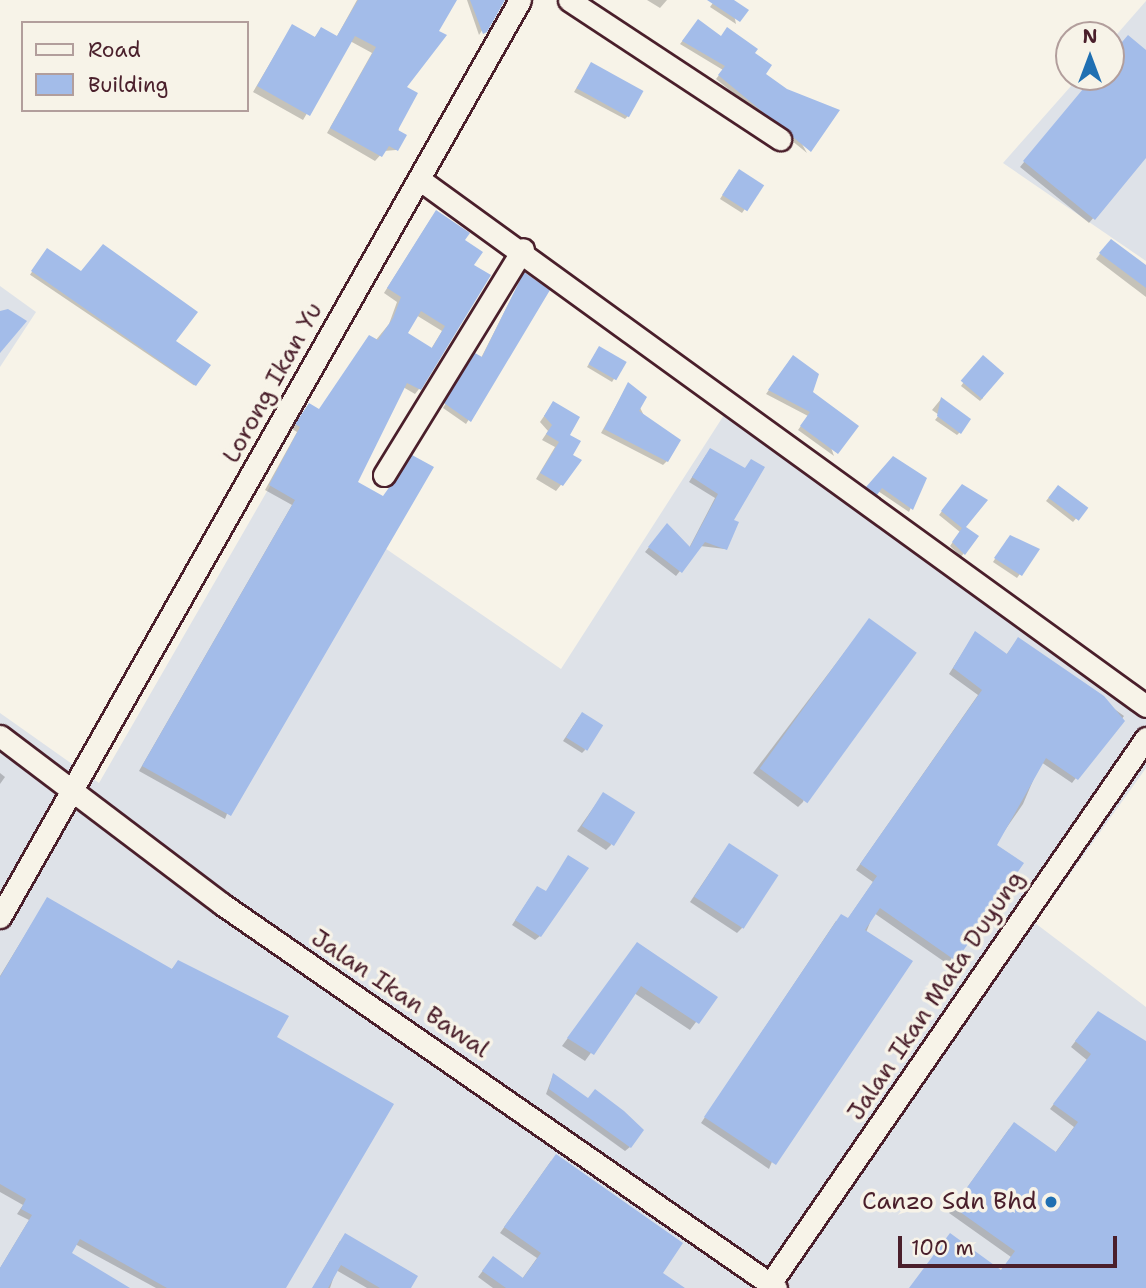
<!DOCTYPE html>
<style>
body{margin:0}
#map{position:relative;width:1146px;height:1288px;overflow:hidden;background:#f7f3e8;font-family:"Shantell Sans",sans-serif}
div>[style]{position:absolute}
.built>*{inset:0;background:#dee2e8}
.shadow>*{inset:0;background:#0003;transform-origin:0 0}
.building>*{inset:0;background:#a3bce9;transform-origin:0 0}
.roads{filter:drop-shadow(2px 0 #4a1f2b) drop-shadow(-2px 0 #4a1f2b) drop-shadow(0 2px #4a1f2b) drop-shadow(0 -2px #4a1f2b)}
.minor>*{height:21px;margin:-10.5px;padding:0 10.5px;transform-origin:10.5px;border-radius:10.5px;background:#f7f3e8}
.dots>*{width:19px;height:19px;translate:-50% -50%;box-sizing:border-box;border:4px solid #f7f3e8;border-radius:50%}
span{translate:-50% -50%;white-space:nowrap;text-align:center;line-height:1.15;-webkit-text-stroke:7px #f7f3e8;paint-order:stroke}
.street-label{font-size:24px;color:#4a1f2b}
.poi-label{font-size:24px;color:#4a1f2b}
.right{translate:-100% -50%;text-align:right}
.legend{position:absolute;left:21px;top:21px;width:228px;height:91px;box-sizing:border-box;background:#f7f3e8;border:2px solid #b29e9c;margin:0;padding:9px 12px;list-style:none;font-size:21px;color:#4a1f2b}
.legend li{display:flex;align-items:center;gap:14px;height:35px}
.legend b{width:35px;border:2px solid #b29e9c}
.north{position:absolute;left:1055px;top:21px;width:70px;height:70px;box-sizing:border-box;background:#f7f3e8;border:2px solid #b29e9c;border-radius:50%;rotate:0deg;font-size:19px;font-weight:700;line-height:28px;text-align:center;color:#4a1f2b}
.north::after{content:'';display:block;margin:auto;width:24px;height:32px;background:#1f6fb2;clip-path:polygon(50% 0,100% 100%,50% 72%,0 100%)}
.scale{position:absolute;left:898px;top:1236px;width:219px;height:32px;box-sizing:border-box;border:4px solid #4a1f2b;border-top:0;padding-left:9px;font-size:21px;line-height:24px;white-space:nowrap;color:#4a1f2b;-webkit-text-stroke:5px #f7f3e8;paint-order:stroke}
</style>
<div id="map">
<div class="built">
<div style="clip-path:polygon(1146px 1px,1146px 261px,1003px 163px,1079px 77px,1111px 77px,1111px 41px)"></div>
<div style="clip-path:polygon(0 286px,36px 312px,0 367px)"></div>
<div style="clip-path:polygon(724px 415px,1146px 708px,1146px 768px,1035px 923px,1146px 1007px,1146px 1288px,0 1288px,0 713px,99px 783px,277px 474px,561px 669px)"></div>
</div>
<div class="shadow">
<div style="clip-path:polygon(357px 0,455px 0,404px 87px,396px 150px,384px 151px,375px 161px,327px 133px,372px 53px,350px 41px,303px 120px,253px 92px,292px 26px,314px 38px,321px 29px,336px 38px)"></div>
<div style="clip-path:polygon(467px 0,502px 0,479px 35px)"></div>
<div style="clip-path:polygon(647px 0,667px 0,660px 8px)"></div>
<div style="clip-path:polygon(715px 0,731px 0,736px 24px,710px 7px)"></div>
<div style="clip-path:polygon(695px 25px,752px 54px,807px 153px,716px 79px,723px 70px,680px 44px)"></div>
<div style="clip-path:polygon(1146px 52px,1146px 156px,1089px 223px,1020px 167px,1094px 77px,1111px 77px,1111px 57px)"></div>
<div style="clip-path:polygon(591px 64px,628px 116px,625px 119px,574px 92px)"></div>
<div style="clip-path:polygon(736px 174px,761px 186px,742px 213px,720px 199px)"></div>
<div style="clip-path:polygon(evenodd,432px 217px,462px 240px,471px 266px,489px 276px,419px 389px,415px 394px,403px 387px,355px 482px,225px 819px,139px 771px,292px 505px,265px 490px,297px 432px,292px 429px,305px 410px,318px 411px,389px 324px,397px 302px,384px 293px,432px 217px,416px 315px,442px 331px,431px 349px,406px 334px,416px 315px)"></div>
<div style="clip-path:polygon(1106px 246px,1146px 267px,1146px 297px,1096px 259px)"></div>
<div style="left:44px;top:254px;width:198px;height:25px;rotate:34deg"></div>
<div style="clip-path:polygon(522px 277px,548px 291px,466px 424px,443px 408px,472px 358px,481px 358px)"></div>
<div style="clip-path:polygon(597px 351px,625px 362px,612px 382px,587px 367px)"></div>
<div style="clip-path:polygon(790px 360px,812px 393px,834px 456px,798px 430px,808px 416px,766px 394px)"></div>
<div style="clip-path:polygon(980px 360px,983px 398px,980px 401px,961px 386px)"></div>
<div style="clip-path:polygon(628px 384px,667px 461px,663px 465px,601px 433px)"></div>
<div style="clip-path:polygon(941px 399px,960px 432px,957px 435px,935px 420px,939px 415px,932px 410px)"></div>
<div style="clip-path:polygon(553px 403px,570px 455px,580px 461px,556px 491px,536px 479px,555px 447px,542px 440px,548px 431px,540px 422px)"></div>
<div style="clip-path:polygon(706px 455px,744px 470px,751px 461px,725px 549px,700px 546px,676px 576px,645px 552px,663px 530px,689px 548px,715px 498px,689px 482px)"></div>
<div style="clip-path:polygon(893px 458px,924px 479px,909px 512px,878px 491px,873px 497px,864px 490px)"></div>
<div style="clip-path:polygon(959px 489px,963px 527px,976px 537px,961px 557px,950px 546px,960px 532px,939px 515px)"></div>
<div style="clip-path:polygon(1055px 490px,1085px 508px,1073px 522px,1046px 501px)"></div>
<div style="clip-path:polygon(1007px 540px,1037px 550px,1017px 578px,993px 562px)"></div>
<div style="clip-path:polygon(869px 620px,803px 802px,798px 807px,753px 773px)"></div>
<div style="clip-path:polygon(975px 633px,1006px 655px,1018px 639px,1124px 716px,1072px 783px,1041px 762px,1023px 804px,994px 846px,949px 965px,874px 913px,769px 1169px,701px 1123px,836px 921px,847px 920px,873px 882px,856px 870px,978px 695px,949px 674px)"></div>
<div style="clip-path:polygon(579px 717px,585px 750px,582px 753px,563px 741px)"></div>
<div style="clip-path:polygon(0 773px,5px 777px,0 784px)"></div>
<div style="clip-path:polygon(603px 794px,611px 845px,606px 850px,577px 831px)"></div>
<div style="clip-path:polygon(725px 850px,742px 928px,737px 933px,690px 902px)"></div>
<div style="clip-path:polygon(533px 893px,540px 936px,535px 940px,512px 925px)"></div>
<div style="clip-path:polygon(47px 899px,171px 970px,178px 962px,275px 1037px,284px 1288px,156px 1288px,75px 1244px,70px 1254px,126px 1288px,0 1288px,0 1268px,29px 1220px,17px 1214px,23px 1205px,0 1192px,0 976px)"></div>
<div style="clip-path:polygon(631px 952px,715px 997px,690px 1030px,634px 993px,585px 1061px,562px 1046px)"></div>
<div style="clip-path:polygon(1093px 1018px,1146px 1047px,1146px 1288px,910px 1288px,1000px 1272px,1011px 1257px,949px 1213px,1009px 1129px,1055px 1153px,1074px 1127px,1050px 1109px,1087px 1060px,1071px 1047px)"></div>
<div style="clip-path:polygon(553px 1075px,630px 1147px,625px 1151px,546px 1094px)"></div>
<div style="clip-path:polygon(551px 1161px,660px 1273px,678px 1288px,493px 1288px,478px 1277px,488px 1264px,522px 1279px,537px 1258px,500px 1233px)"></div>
<div style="clip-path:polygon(340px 1241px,409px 1288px,367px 1288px,336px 1270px,330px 1288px,313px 1288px)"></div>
</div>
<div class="building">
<div style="clip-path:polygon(358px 0,457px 0,439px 31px,447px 35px,407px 87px,418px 93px,398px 130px,407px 135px,398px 151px,389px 146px,382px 157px,330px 128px,376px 47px,355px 36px,310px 116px,257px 86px,292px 24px,315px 37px,321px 27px,337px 36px)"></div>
<div style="clip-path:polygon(470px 0,505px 0,487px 32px,483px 34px)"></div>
<div style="clip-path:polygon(707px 0,734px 0,749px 10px,740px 22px)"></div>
<div style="clip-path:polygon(698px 19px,721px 36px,727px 27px,758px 49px,755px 53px,772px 65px,766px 74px,787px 89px,840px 110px,811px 152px,718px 75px,725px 66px,682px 41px)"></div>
<div style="clip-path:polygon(1128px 35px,1146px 50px,1146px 158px,1095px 220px,1023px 161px,1093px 77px,1111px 77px,1111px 55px)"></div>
<div style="left:591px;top:62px;width:60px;height:30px;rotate:29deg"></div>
<div style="left:739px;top:169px;width:30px;height:31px;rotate:33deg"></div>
<div style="clip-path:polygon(evenodd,436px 210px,470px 233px,465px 240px,483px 252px,474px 265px,491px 275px,421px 390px,407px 383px,358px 482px,383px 496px,412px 455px,434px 467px,231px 816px,142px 766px,295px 500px,269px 485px,300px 427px,295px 424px,309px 403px,319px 409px,369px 335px,378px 340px,393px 318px,401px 297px,387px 288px,436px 210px,421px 311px,445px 326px,432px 348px,408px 333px,421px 311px)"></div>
<div style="clip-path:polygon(1111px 239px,1146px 265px,1146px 288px,1099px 253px)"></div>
<div style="clip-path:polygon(103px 244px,198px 312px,176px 341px,211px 365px,196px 386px,31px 271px,47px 248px,81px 271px)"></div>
<div style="clip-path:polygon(524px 272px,550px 290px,471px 422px,444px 403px,475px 353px,482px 357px)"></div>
<div style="clip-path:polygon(8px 309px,27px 321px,0 353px,0 311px)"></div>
<div style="left:599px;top:346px;width:32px;height:21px;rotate:30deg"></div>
<div style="clip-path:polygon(793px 355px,819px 374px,813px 392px,859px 426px,838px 454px,800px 426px,810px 412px,768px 390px)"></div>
<div style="left:983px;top:355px;width:28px;height:34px;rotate:41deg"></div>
<div style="clip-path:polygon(628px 382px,647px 397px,639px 411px,681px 440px,668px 462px,604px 429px)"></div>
<div style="clip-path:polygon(941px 397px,971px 419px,961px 434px,937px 416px)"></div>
<div style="clip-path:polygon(553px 401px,580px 417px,570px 435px,581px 441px,573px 455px,582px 460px,563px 486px,540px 473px,559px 442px,546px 434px,552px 425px,544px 416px)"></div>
<div style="clip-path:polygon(710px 448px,745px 468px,751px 459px,765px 467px,734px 520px,739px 522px,727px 550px,705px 542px,682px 573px,648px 547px,667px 523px,690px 547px,718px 494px,692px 477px)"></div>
<div style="clip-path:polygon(893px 456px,927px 478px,913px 510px,882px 488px,877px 495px,866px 487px)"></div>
<div style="clip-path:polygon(962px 484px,988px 500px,966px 527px,979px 536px,965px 555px,952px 542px,962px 528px,941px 511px)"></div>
<div style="left:1058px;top:485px;width:38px;height:16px;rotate:37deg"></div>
<div style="clip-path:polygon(1010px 535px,1040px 549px,1022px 576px,994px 558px)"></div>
<div style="left:869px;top:618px;width:59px;height:186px;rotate:36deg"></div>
<div style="clip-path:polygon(975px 631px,1007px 654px,1018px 637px,1104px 696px,1125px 721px,1078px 780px,1046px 758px,997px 845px,1024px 863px,956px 961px,880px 908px,865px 930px,913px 961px,776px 1165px,704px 1117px,841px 914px,848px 918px,877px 876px,860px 864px,982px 690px,953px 668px)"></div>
<div style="left:582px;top:712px;width:25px;height:30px;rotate:32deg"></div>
<div style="left:603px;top:792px;width:38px;height:40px;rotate:32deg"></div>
<div style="left:729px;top:843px;width:59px;height:64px;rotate:33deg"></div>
<div style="clip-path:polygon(568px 855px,589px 868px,541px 937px,515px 920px,537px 886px,546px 891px)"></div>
<div style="clip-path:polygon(47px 897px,172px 969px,178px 960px,289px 1016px,277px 1037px,394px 1104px,286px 1288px,167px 1288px,80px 1239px,72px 1253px,130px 1288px,0 1288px,0 1268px,32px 1215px,21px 1209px,26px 1199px,0 1184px,0 977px)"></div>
<div style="clip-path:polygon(637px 942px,718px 997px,699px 1024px,641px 986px,594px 1055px,567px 1038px)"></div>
<div style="clip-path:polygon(1098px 1011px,1146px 1041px,1146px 1288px,909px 1288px,950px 1233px,1001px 1270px,1015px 1251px,953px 1207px,1014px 1122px,1056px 1152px,1078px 1122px,1053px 1104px,1091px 1054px,1075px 1041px)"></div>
<div style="clip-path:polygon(553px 1073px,588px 1098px,595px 1089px,624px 1111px,644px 1130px,631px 1148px,549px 1089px)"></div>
<div style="clip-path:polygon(556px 1154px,683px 1243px,663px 1273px,685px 1288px,506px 1288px,482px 1271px,493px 1256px,523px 1278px,541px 1253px,504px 1227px)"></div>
<div style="clip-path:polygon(345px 1233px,418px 1276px,411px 1288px,380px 1288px,341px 1265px,328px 1288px,312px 1288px)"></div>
</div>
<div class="roads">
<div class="minor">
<div style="left:569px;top:0;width:253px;rotate:33.4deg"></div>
<div style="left:419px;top:179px;width:898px;rotate:35.94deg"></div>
<div style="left:384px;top:475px;width:265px;rotate:-58.4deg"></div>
<div style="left:0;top:736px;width:278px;rotate:37.1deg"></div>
<div style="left:222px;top:904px;width:674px;rotate:34.73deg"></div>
<div style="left:0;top:917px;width:1054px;rotate:-60.44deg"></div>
<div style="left:767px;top:1288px;width:668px;rotate:-55.43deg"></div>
</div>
</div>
<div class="dots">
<div style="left:1051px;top:1202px;background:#1f6fb2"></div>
</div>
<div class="street-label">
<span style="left:273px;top:383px;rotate:-61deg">Lorong Ikan Yu</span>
<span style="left:400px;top:994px;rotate:34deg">Jalan Ikan Bawal</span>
<span style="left:936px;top:996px;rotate:-56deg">Jalan Ikan Mata Duyung</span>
</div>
<div class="poi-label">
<span class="right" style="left:1037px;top:1202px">Canzo Sdn Bhd</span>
</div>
<ul class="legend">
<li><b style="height:9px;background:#f7f3e8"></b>Road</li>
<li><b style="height:19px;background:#a3bce9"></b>Building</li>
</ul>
<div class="north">N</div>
<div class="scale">100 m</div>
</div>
